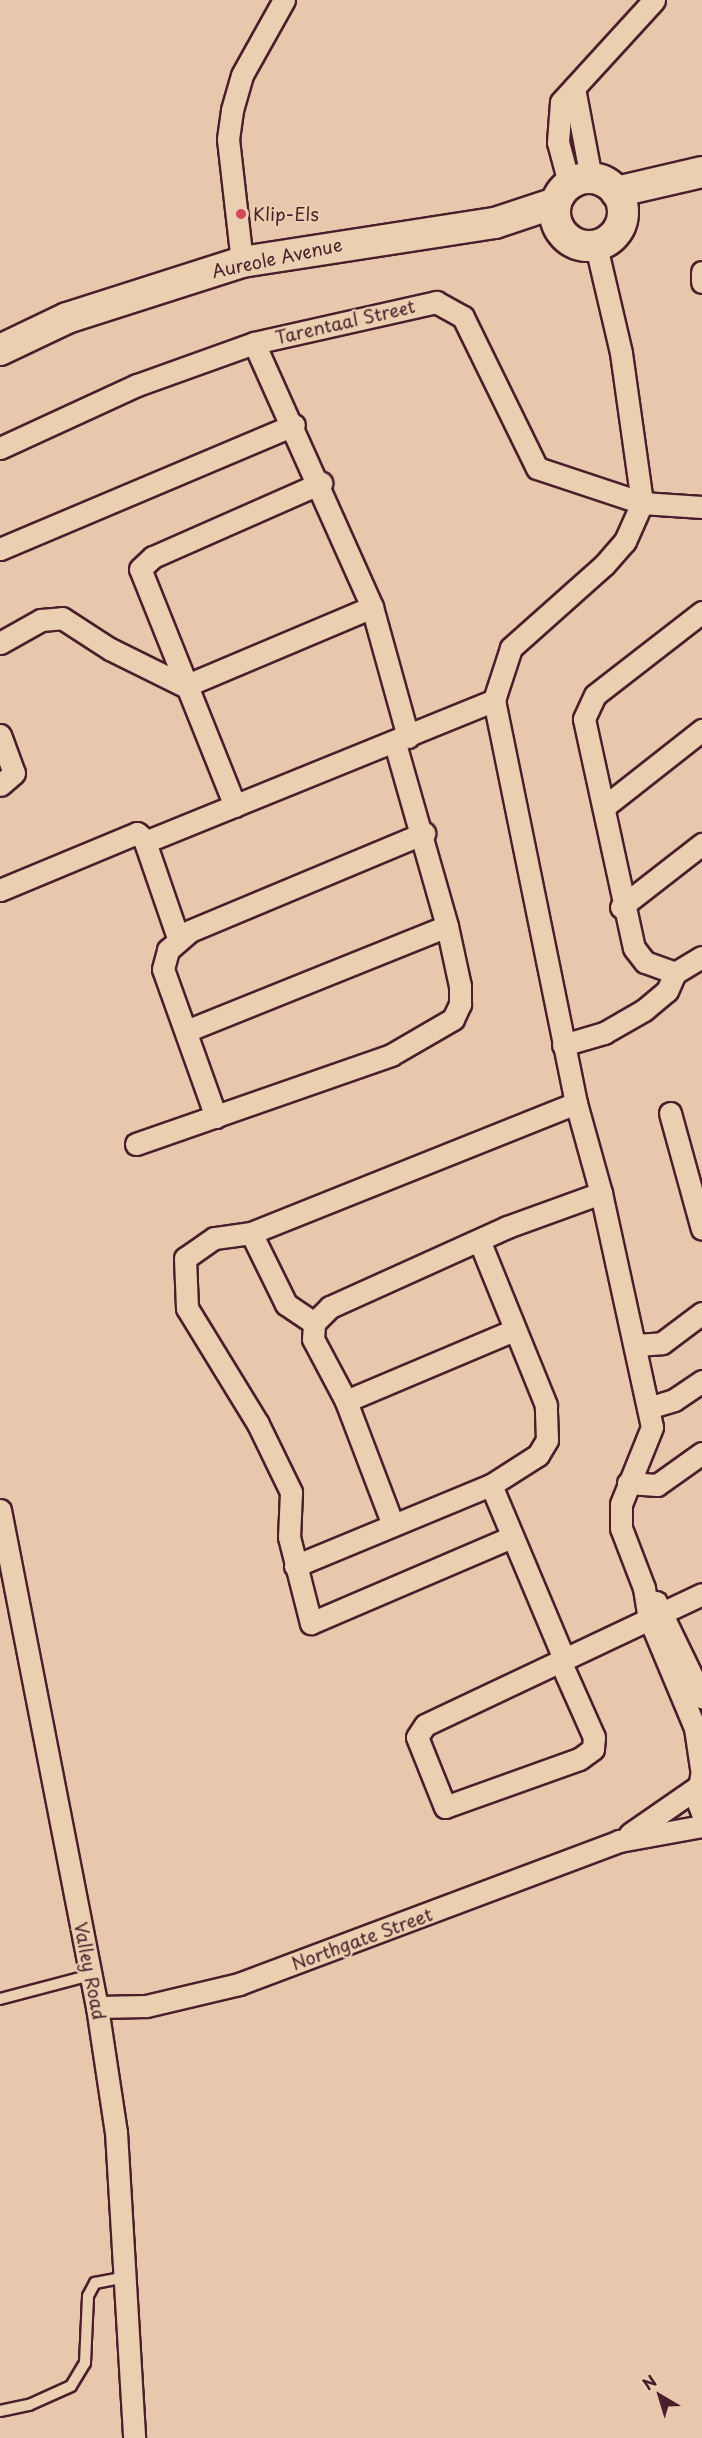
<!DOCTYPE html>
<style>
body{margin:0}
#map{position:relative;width:702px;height:2438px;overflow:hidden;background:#e8c7ad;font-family:"Playpen Sans",sans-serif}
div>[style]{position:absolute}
.roads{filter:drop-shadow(2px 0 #4a1f2b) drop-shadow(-2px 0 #4a1f2b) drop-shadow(0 2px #4a1f2b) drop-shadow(0 -2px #4a1f2b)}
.lane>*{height:10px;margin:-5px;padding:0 5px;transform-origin:5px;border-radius:5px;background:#ead0b1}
.street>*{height:21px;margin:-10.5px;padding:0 10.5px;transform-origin:10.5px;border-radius:10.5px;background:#ead0b1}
.secondary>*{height:30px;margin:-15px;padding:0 15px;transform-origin:15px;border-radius:15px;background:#ead0b1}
.secondary>.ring{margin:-15px;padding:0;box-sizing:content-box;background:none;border:30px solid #ead0b1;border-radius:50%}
.dots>*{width:16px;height:16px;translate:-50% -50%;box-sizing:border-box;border:3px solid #ead0b1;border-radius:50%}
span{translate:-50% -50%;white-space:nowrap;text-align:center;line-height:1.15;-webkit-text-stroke:4.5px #ead0b1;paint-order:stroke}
.poi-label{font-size:18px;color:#4a1f2b}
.left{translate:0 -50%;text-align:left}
.street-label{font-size:18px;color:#4a1f2b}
.north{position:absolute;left:630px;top:2366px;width:60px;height:60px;-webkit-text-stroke:4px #ead0b1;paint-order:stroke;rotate:322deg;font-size:16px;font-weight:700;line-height:24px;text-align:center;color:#4a1f2b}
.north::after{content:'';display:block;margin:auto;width:21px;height:27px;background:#4a1f2b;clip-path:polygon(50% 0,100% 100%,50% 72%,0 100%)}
</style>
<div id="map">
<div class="roads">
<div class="lane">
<div style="left:0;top:1999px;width:94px;rotate:-14.8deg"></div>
<div style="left:0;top:2411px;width:30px;rotate:-12deg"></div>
<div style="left:29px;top:2405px;width:46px;rotate:-24.3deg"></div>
<div style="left:71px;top:2386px;width:27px;rotate:-59deg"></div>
<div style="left:85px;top:2363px;width:67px;rotate:-87.4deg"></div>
<div style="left:88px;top:2296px;width:15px;rotate:-62deg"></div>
<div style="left:95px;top:2283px;width:31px;rotate:-11deg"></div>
</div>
<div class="street">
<div style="left:574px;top:88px;width:92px;rotate:79.3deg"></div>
<div style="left:569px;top:183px;width:42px;rotate:-105deg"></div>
<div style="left:558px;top:142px;width:40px;rotate:-85.7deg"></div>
<div style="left:561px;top:102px;width:138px;rotate:-47.6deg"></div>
<div style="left:596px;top:246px;width:110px;rotate:76.8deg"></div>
<div style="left:621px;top:353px;width:151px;rotate:82deg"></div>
<div style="left:642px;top:503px;width:42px;rotate:114.1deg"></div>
<div style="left:625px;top:541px;width:32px;rotate:131deg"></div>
<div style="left:604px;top:565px;width:125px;rotate:138.3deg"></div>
<div style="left:511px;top:648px;width:55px;rotate:108.1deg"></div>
<div style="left:494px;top:700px;width:411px;rotate:78.5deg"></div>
<div style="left:576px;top:1103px;width:93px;rotate:74.5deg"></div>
<div style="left:601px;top:1193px;width:239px;rotate:77.7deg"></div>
<div style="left:652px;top:1427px;width:83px;rotate:111.9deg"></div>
<div style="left:621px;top:1504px;width:24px;rotate:90deg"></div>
<div style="left:621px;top:1528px;width:64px;rotate:69deg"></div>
<div style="left:644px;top:1588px;width:30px;rotate:81deg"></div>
<div style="left:649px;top:1618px;width:119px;rotate:67.3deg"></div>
<div style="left:695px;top:1728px;width:48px;rotate:81.5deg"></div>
<div style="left:242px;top:262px;width:124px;rotate:-96.5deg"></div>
<div style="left:228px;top:139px;width:29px;rotate:-82deg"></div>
<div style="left:232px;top:110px;width:36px;rotate:-74deg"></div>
<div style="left:242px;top:75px;width:86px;rotate:-60.8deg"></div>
<div style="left:702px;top:272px;width:10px;rotate:90deg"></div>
<div style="left:254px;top:343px;width:289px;rotate:65.9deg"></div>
<div style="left:372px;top:607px;width:135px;rotate:74.5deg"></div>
<div style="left:0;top:448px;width:151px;rotate:-24.7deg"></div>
<div style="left:137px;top:385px;width:124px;rotate:-19.7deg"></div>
<div style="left:254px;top:343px;width:187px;rotate:-12.7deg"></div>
<div style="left:436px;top:302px;width:31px;rotate:29deg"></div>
<div style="left:463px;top:317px;width:168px;rotate:63.9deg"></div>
<div style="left:537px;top:468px;width:111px;rotate:18.4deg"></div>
<div style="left:642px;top:503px;width:60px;rotate:3.8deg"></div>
<div style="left:0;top:549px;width:319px;rotate:-22.9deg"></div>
<div style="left:702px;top:612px;width:135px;rotate:142.2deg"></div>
<div style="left:595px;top:695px;width:26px;rotate:115deg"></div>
<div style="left:584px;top:719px;width:234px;rotate:77.7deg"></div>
<div style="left:634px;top:948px;width:18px;rotate:52deg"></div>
<div style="left:645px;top:962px;width:32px;rotate:20deg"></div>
<div style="left:675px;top:973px;width:31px;rotate:-31deg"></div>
<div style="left:0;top:643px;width:47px;rotate:-29.3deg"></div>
<div style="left:41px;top:620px;width:21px;rotate:-5deg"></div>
<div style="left:62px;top:618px;width:57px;rotate:32.9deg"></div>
<div style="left:110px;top:649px;width:84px;rotate:26.3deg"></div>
<div style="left:185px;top:686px;width:203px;rotate:-22.9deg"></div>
<div style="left:0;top:735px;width:40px;rotate:69.8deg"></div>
<div style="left:14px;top:773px;width:18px;rotate:139deg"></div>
<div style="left:235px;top:806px;width:255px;rotate:-111.8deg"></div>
<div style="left:140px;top:569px;width:18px;rotate:-43deg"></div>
<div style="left:153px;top:557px;width:184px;rotate:-23.8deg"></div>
<div style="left:604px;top:807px;width:125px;rotate:-38.2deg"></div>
<div style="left:145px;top:842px;width:377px;rotate:-22.1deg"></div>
<div style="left:0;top:890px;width:148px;rotate:-22.6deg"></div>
<div style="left:137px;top:833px;width:9px;rotate:41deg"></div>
<div style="left:144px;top:839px;width:105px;rotate:71deg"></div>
<div style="left:621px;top:907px;width:103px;rotate:-37.9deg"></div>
<div style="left:186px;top:1031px;width:281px;rotate:-21.9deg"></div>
<div style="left:563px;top:1045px;width:43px;rotate:-16.3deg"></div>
<div style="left:604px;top:1033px;width:46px;rotate:-29.9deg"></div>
<div style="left:644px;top:1010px;width:30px;rotate:-40deg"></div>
<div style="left:667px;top:991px;width:20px;rotate:-66deg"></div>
<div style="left:670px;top:1113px;width:120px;rotate:74.6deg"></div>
<div style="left:216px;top:1117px;width:157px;rotate:-109.7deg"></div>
<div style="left:163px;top:969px;width:20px;rotate:-75deg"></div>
<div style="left:168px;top:950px;width:29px;rotate:-41deg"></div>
<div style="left:190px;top:931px;width:254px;rotate:-22.7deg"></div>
<div style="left:136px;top:1144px;width:270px;rotate:-19.2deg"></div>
<div style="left:391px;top:1055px;width:72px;rotate:-30.1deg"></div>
<div style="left:453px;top:1019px;width:17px;rotate:-65deg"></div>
<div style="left:460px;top:1004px;width:18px;rotate:-90deg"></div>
<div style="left:460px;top:986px;width:61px;rotate:-102.2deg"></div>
<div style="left:447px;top:926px;width:190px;rotate:-105.9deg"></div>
<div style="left:251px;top:1233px;width:350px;rotate:-21.8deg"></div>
<div style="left:314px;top:1323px;width:34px;rotate:-146deg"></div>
<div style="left:286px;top:1304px;width:79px;rotate:-116.2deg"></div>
<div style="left:251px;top:1233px;width:37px;rotate:172deg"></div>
<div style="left:214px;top:1238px;width:35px;rotate:145deg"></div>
<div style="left:185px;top:1258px;width:50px;rotate:87.7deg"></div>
<div style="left:187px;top:1308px;width:136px;rotate:58.5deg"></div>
<div style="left:258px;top:1424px;width:76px;rotate:64.1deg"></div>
<div style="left:291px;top:1492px;width:45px;rotate:92.5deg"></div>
<div style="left:289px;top:1537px;width:89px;rotate:75.7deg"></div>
<div style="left:311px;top:1623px;width:219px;rotate:-23.2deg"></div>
<div style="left:636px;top:1345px;width:26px;rotate:-4deg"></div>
<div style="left:662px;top:1343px;width:50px;rotate:-36.9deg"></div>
<div style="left:346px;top:1401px;width:182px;rotate:-22.9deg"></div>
<div style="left:648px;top:1408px;width:27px;rotate:-17deg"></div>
<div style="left:674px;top:1400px;width:34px;rotate:-34deg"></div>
<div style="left:628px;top:1483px;width:29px;rotate:4deg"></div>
<div style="left:657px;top:1485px;width:55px;rotate:-35.4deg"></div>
<div style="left:491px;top:1485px;width:191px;rotate:67.2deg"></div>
<div style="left:0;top:1510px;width:506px;rotate:78.96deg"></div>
<div style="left:97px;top:2007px;width:126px;rotate:81.4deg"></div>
<div style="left:116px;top:2132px;width:307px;rotate:86.6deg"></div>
<div style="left:393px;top:1525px;width:133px;rotate:-110.8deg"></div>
<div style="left:346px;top:1401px;width:70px;rotate:-118deg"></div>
<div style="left:313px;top:1339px;width:16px;rotate:-86deg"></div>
<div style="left:314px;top:1323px;width:23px;rotate:-45deg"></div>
<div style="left:330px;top:1307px;width:194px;rotate:-24.3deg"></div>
<div style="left:507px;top:1227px;width:100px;rotate:-19.9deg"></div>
<div style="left:295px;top:1566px;width:212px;rotate:-22.5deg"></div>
<div style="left:491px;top:1485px;width:56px;rotate:-32.6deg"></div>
<div style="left:538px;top:1455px;width:17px;rotate:-59deg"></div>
<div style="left:547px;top:1440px;width:35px;rotate:-92deg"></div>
<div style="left:546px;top:1405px;width:178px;rotate:-112.1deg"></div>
<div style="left:656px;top:1602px;width:106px;rotate:64.2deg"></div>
<div style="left:561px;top:1663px;width:81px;rotate:66deg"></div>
<div style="left:594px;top:1737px;width:12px;rotate:95deg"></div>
<div style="left:593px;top:1749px;width:17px;rotate:144deg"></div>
<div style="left:579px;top:1759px;width:142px;rotate:160.3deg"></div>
<div style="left:445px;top:1807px;width:75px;rotate:-111.8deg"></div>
<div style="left:417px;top:1737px;width:14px;rotate:-56deg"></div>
<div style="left:425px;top:1725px;width:306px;rotate:-25.3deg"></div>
<div style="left:701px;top:1776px;width:24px;rotate:99deg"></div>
<div style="left:697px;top:1800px;width:14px;rotate:69deg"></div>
<div style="left:630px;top:1834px;width:83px;rotate:-34.7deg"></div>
<div style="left:97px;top:2007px;width:49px;rotate:-1.2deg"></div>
<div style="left:146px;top:2006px;width:96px;rotate:-13.3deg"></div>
<div style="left:239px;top:1984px;width:406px;rotate:-20.6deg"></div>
<div style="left:619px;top:1841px;width:84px;rotate:-10.2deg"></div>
</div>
<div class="secondary">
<div class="ring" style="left:555px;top:178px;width:38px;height:38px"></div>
<div style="left:616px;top:192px;width:88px;rotate:-13.1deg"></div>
<div style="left:0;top:350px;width:74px;rotate:-25.5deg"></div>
<div style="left:67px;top:318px;width:184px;rotate:-17.7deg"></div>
<div style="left:242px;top:262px;width:256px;rotate:-8.8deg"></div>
<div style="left:495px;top:223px;width:63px;rotate:-18.4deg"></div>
</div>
</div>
<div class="dots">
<div style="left:241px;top:214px;background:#d1495b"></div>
</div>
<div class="poi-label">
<span class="left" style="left:253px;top:214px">Klip-Els</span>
</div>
<div class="street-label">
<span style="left:277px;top:258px;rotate:-12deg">Aureole Avenue</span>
<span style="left:345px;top:322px;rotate:-13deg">Tarentaal Street</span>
<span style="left:362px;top:1939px;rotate:-20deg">Northgate Street</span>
<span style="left:90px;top:1971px;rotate:79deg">Valley Road</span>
</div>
<div class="north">N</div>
</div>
